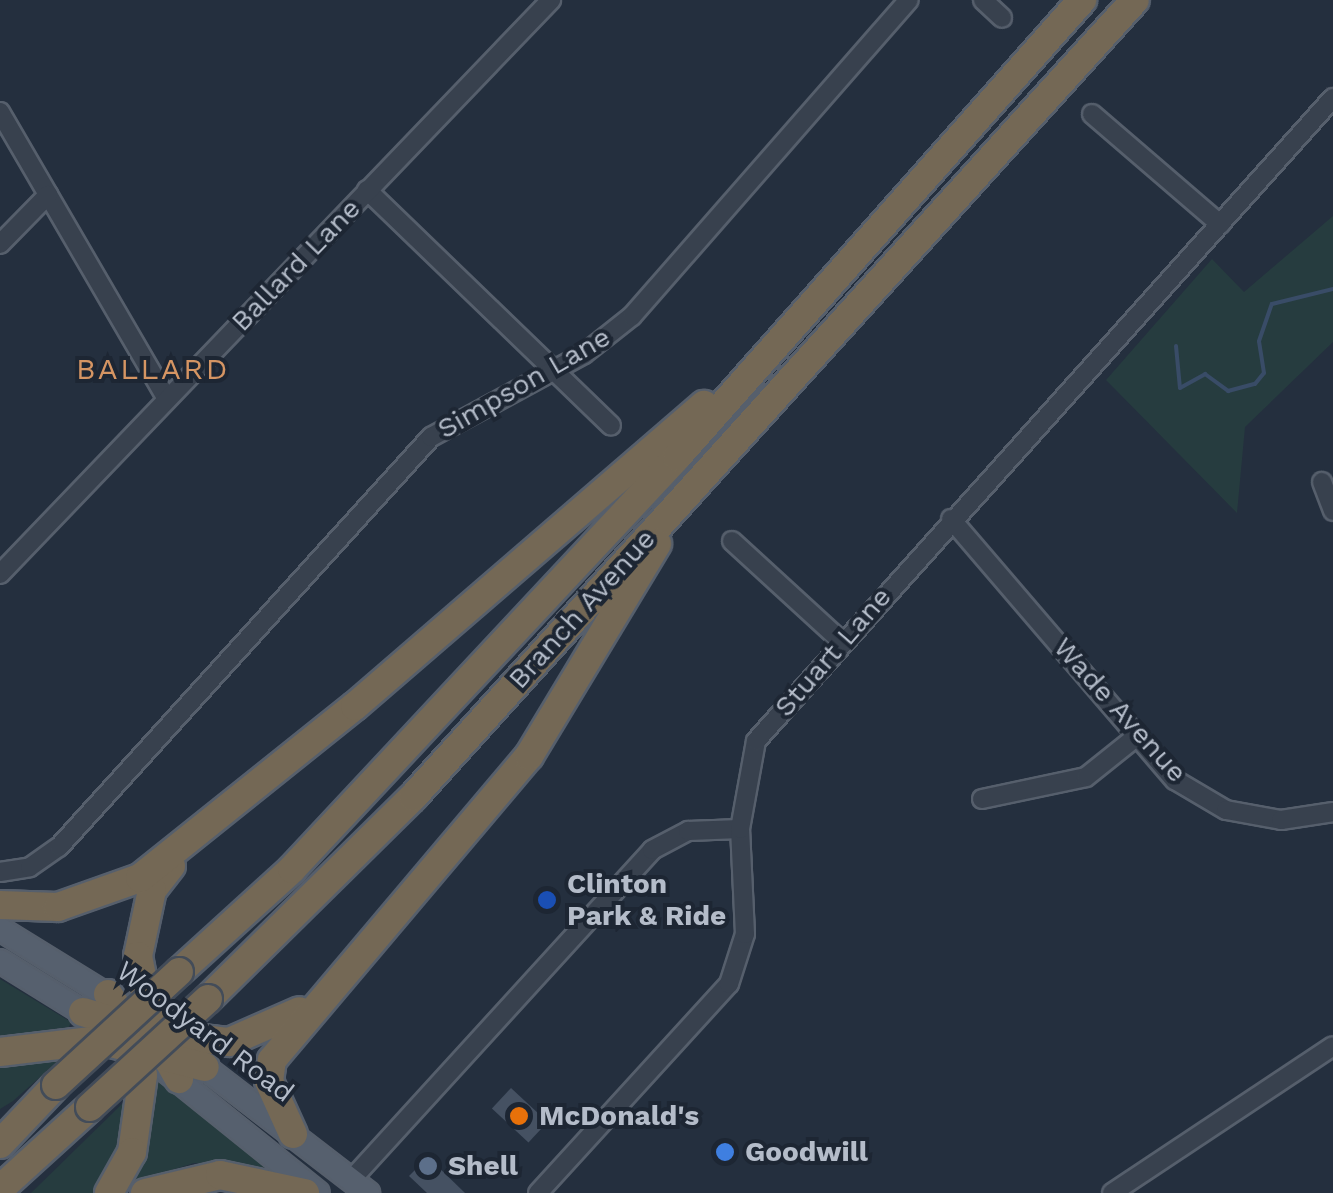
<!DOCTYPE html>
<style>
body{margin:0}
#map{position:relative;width:1333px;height:1193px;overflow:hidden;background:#242f3e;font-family:"Work Sans",sans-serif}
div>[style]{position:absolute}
.green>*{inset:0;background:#263c3f}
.stream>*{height:4px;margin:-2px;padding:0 2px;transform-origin:2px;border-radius:2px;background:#394c67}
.building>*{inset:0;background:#455162;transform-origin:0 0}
.roads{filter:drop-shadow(2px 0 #565f6c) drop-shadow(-2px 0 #565f6c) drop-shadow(0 2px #565f6c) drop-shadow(0 -2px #565f6c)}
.minor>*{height:18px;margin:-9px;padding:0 9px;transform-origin:9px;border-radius:9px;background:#38414e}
.major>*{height:22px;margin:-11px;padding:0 11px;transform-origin:11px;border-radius:11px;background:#56606e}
.highway>*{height:28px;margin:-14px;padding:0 14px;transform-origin:14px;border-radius:14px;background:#746855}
.bridges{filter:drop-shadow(2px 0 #434c59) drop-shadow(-2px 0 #434c59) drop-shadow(0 2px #434c59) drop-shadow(0 -2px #434c59)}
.highway-bridge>*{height:28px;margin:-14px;padding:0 14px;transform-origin:14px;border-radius:14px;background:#746855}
.dots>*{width:28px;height:28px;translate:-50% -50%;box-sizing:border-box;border:5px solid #1d2633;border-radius:50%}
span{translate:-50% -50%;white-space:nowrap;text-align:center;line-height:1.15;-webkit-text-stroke:8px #1d2633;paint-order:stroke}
.street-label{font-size:28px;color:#b4bcc9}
.poi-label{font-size:28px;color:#b4bcc9;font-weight:700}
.left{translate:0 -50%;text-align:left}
.neighbourhood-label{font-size:30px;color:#d59563;letter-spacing:2.5px}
</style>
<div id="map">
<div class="green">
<div style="clip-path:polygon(1333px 216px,1333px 342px,1245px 427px,1237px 513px,1106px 380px,1212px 259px,1244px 292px)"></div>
<div style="clip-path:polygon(0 979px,71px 1022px,69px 1027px,0 1037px)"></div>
<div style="clip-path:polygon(66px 1054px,13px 1101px,0 1109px,0 1066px)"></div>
<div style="clip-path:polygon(158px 1080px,264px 1161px,268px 1168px,194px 1163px,134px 1182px,149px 1140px,151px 1085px)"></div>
<div style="clip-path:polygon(124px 1102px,118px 1152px,94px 1193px,31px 1193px)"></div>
</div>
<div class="stream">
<div style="left:1176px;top:346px;width:42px;rotate:84.6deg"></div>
<div style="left:1180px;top:388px;width:29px;rotate:-29deg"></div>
<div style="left:1205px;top:374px;width:29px;rotate:36deg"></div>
<div style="left:1228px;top:391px;width:28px;rotate:-15deg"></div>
<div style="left:1255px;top:384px;width:14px;rotate:-51deg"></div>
<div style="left:1264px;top:373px;width:32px;rotate:-99deg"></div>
<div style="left:1259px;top:341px;width:39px;rotate:-71deg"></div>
<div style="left:1272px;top:304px;width:63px;rotate:-13.8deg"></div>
</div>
<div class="building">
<div style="left:511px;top:1088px;width:50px;height:28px;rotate:43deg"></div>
<div style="clip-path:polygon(428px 1157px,465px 1193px,427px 1193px,409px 1176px)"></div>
</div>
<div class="roads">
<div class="minor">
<div style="left:983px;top:0;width:26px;rotate:43deg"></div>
<div style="left:0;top:112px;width:332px;rotate:59.8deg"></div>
<div style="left:1092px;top:114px;width:169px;rotate:40.7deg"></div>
<div style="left:367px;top:190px;width:339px;rotate:44deg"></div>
<div style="left:0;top:244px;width:69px;rotate:-45.6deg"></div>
<div style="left:1322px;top:482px;width:31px;rotate:69deg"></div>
<div style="left:951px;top:519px;width:344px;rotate:49.4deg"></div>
<div style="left:1175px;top:780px;width:59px;rotate:30.5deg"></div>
<div style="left:1226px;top:810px;width:56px;rotate:10.3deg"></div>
<div style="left:1281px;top:820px;width:53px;rotate:-8.7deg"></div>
<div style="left:732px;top:541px;width:147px;rotate:42.5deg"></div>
<div style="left:0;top:574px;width:796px;rotate:-46.17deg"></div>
<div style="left:982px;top:799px;width:106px;rotate:-11.9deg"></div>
<div style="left:1086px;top:777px;width:64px;rotate:-38.7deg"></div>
<div style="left:0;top:872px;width:30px;rotate:-9deg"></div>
<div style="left:30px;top:867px;width:35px;rotate:-35deg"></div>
<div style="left:59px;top:847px;width:554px;rotate:-47.78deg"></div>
<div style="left:431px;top:437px;width:174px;rotate:-28.5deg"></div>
<div style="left:584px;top:354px;width:61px;rotate:-38.4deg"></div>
<div style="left:632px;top:316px;width:420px;rotate:-48.8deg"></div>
<div style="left:352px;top:1179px;width:445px;rotate:-47.6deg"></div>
<div style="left:652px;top:850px;width:41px;rotate:-27.8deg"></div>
<div style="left:688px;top:831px;width:52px;rotate:-2.2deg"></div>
<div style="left:538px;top:1193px;width:283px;rotate:-47.6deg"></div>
<div style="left:729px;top:984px;width:52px;rotate:-72.3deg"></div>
<div style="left:745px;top:934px;width:105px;rotate:-92.7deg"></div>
<div style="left:740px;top:829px;width:89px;rotate:-79.7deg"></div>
<div style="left:756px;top:741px;width:864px;rotate:-48.1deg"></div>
<div style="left:1112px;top:1193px;width:265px;rotate:-33.6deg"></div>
</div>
<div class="major">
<div style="left:0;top:929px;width:141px;rotate:31.7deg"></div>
<div style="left:0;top:961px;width:110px;rotate:31.7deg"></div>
<div style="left:194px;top:1059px;width:220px;rotate:37.6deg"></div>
<div style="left:165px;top:1070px;width:196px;rotate:38.8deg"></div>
</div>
<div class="highway">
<div style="left:171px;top:866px;width:31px;rotate:128deg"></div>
<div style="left:152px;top:890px;width:67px;rotate:102deg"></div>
<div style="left:138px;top:956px;width:78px;rotate:79deg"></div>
<div style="left:153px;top:1033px;width:53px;rotate:60.5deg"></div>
<div style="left:0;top:905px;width:58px;rotate:2deg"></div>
<div style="left:58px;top:907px;width:87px;rotate:-19.5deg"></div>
<div style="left:140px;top:878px;width:275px;rotate:-38.7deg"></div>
<div style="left:355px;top:706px;width:461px;rotate:-40.8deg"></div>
<div style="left:179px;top:972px;width:153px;rotate:-42.3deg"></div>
<div style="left:292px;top:869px;width:564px;rotate:-46.94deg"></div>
<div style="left:677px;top:457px;width:611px;rotate:-48.45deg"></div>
<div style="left:108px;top:994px;width:37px;rotate:56deg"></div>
<div style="left:129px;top:1025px;width:52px;rotate:74.4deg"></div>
<div style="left:143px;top:1075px;width:78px;rotate:98.1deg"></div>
<div style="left:132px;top:1152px;width:47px;rotate:119.3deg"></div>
<div style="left:208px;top:999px;width:288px;rotate:-44.6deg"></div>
<div style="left:413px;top:797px;width:1075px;rotate:-47.83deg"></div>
<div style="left:83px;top:1012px;width:73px;rotate:16.7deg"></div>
<div style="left:153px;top:1033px;width:77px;rotate:6.8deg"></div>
<div style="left:229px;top:1042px;width:77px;rotate:-23.6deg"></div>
<div style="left:0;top:1052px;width:100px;rotate:-6.9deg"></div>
<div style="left:99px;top:1040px;width:109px;rotate:14.3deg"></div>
<div style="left:293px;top:1134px;width:58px;rotate:-114.4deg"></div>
<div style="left:269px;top:1081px;width:21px;rotate:-82deg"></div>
<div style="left:272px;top:1060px;width:398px;rotate:-49.8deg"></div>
<div style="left:529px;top:756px;width:248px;rotate:-58.9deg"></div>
<div style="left:0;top:1144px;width:81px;rotate:-46.5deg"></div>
<div style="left:0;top:1189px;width:122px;rotate:-42.3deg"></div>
<div style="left:145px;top:1193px;width:77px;rotate:-13.5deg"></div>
<div style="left:220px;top:1175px;width:87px;rotate:12deg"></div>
</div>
</div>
<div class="bridges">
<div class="highway-bridge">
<div style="left:56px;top:1085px;width:167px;rotate:-42.6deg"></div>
<div style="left:90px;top:1107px;width:160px;rotate:-42.5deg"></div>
</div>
</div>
<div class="dots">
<div style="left:547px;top:900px;background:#1a4fb4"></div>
<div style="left:519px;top:1116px;background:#e8710a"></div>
<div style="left:725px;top:1152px;background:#3f7fe0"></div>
<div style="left:428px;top:1166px;background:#5c6f8a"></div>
</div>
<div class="street-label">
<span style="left:296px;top:265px;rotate:-46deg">Ballard Lane</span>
<span style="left:524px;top:383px;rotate:-30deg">Simpson Lane</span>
<span style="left:582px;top:609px;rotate:-48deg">Branch Avenue</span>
<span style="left:833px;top:652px;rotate:-49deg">Stuart Lane</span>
<span style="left:1120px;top:710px;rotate:48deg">Wade Avenue</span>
<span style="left:205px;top:1032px;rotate:37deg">Woodyard Road</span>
</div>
<div class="poi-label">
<span class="left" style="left:567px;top:900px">Clinton<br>Park &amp; Ride</span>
<span class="left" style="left:539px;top:1116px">McDonald's</span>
<span class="left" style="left:745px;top:1152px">Goodwill</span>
<span class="left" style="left:448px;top:1166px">Shell</span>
</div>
<div class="neighbourhood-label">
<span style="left:153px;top:369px">BALLARD</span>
</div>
</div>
